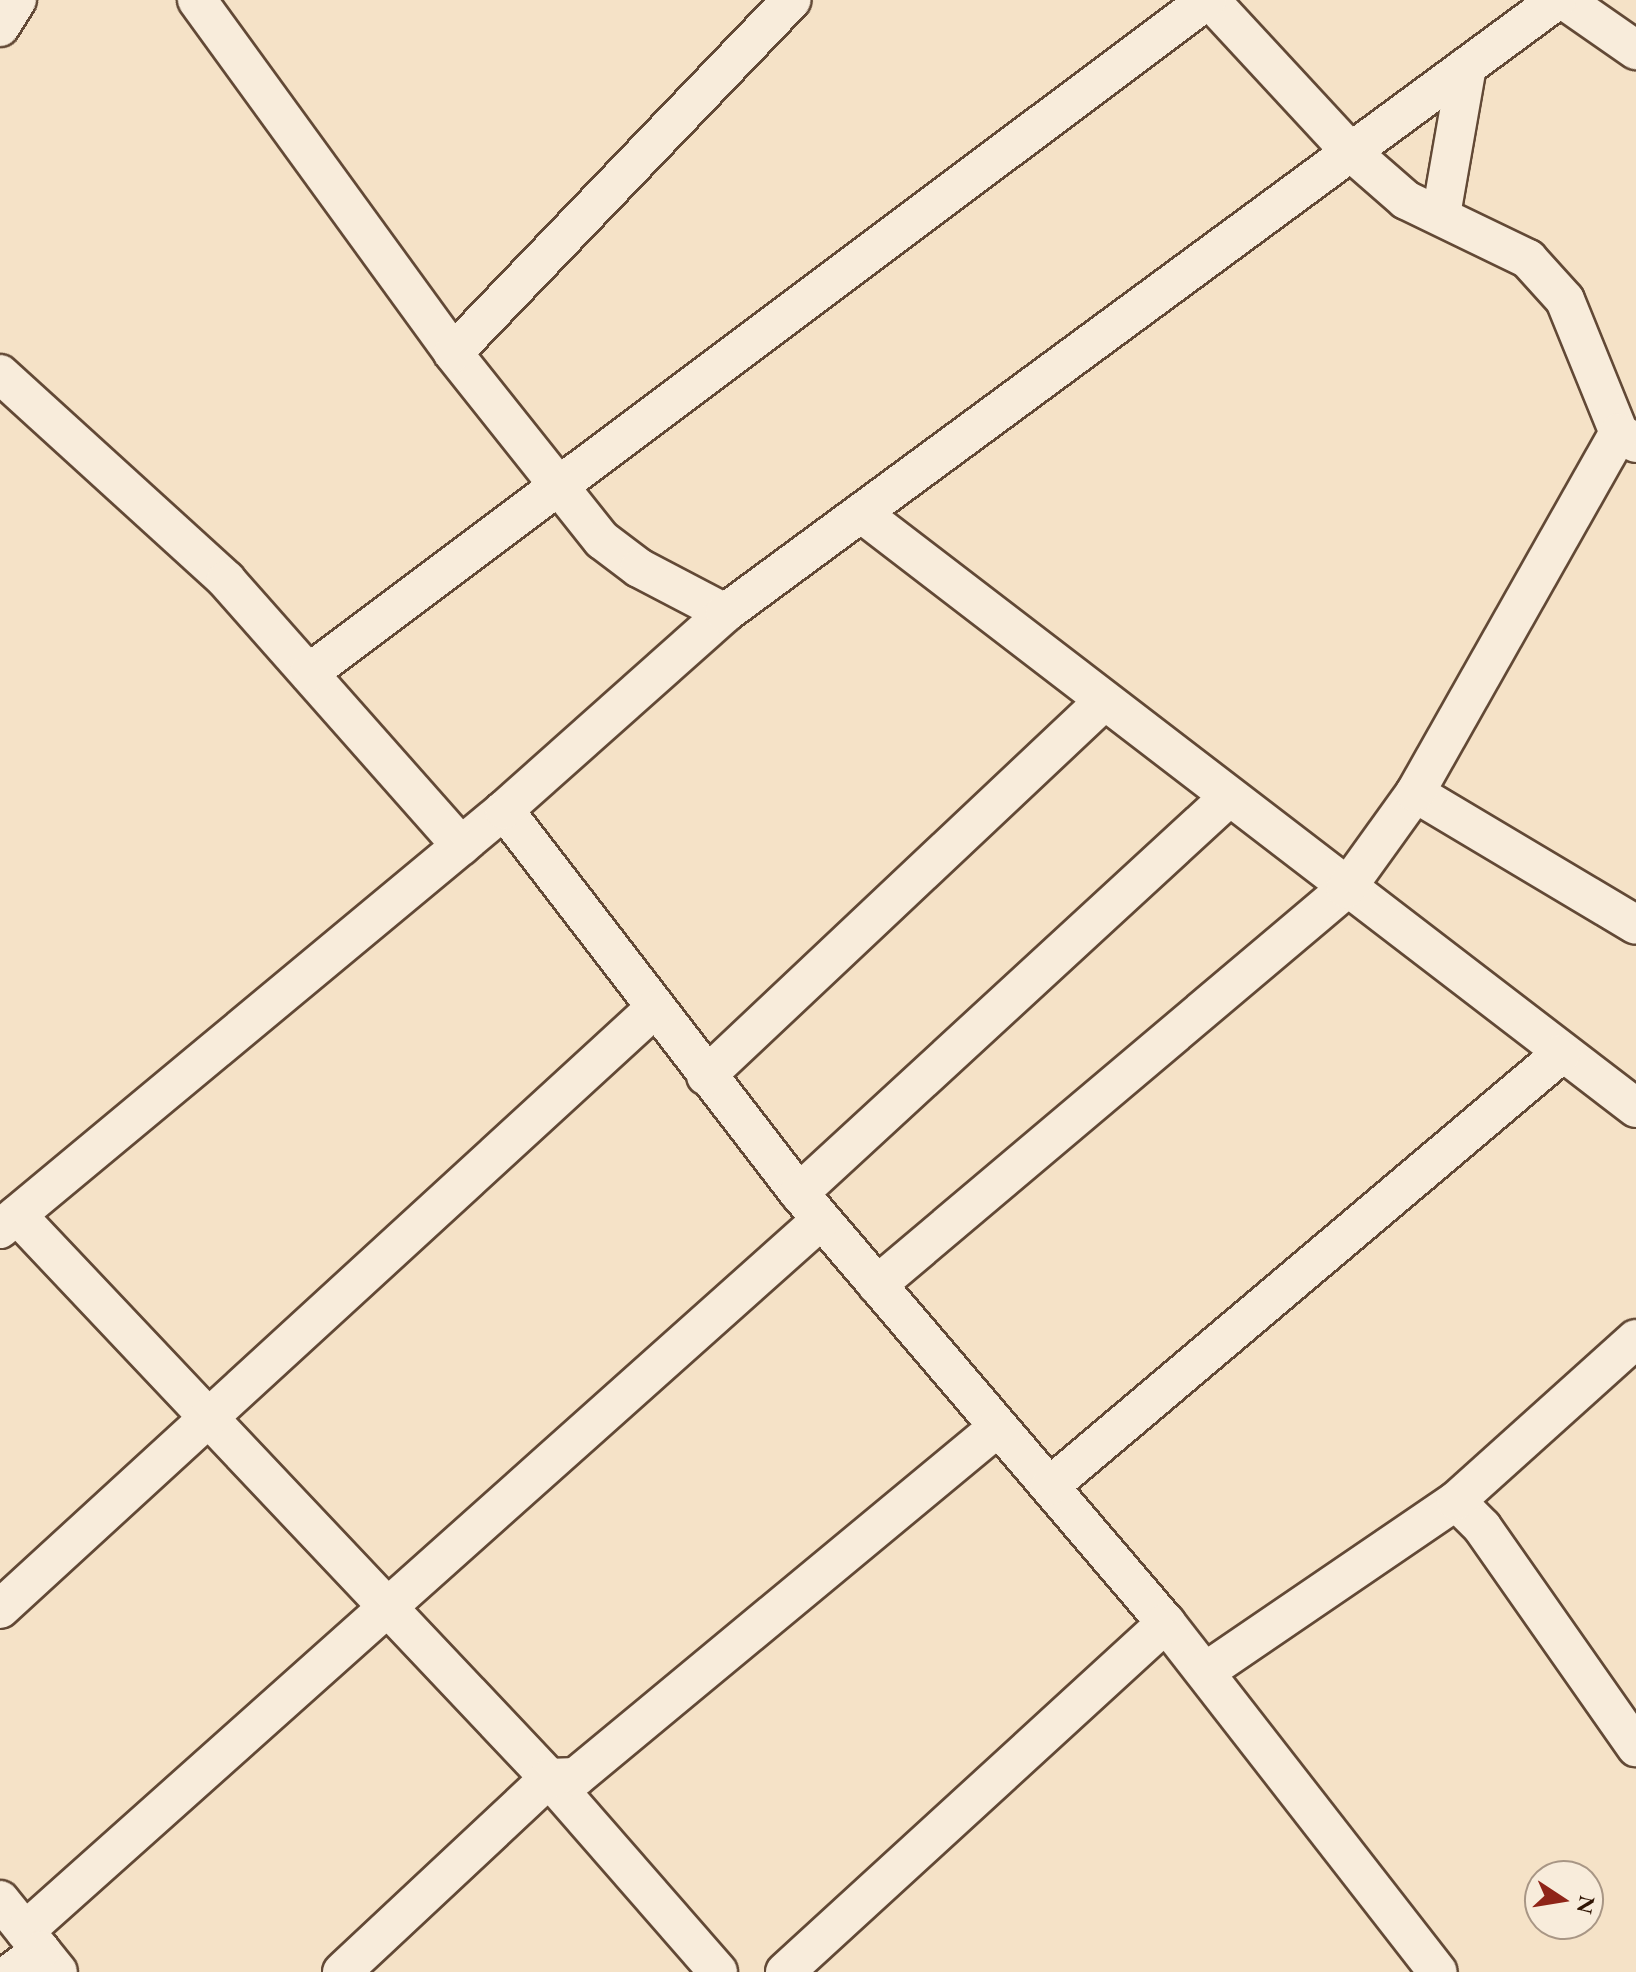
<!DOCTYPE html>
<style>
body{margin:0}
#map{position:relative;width:1636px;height:1972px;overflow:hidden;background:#f5e2c7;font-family:"EB Garamond",serif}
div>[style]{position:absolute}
.roads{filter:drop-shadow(2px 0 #624936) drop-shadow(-2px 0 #624936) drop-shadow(0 2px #624936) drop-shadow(0 -2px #624936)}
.minor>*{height:38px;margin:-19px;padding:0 19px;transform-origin:19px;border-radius:19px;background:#f8ecdb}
span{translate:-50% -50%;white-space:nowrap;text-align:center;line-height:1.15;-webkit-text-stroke:6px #f8ecdb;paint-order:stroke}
.north{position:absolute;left:1524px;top:1860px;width:80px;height:80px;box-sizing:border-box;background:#f8ecdb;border:2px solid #a89685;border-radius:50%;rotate:102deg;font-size:22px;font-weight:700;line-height:32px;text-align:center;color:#311605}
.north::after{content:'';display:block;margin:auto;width:28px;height:36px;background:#8f2418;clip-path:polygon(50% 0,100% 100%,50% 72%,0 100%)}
</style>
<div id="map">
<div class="roads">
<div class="minor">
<div style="left:197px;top:0;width:436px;rotate:54deg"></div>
<div style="left:453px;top:353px;width:239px;rotate:51.5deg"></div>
<div style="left:602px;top:540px;width:46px;rotate:37.1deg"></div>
<div style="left:639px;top:568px;width:97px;rotate:27.6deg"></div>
<div style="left:1210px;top:0;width:207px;rotate:47.2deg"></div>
<div style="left:1351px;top:152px;width:73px;rotate:41.1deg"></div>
<div style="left:1406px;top:200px;width:136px;rotate:25.8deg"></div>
<div style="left:1528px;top:259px;width:55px;rotate:47.9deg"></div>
<div style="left:1565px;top:300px;width:144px;rotate:67.9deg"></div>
<div style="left:1619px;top:433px;width:20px;rotate:30deg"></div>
<div style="left:1564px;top:0;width:88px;rotate:34.8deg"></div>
<div style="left:0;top:27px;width:32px;rotate:-58deg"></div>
<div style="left:1441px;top:215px;width:151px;rotate:-80.1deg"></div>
<div style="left:453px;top:353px;width:489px;rotate:-46.2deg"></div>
<div style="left:0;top:374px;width:306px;rotate:42.3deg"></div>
<div style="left:226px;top:580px;width:355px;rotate:48.5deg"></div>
<div style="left:861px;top:513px;width:977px;rotate:37.51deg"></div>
<div style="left:309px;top:673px;width:1122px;rotate:-36.85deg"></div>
<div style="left:1415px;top:793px;width:257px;rotate:30.8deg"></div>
<div style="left:504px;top:810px;width:483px;rotate:52.4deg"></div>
<div style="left:799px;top:1193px;width:565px;rotate:49.52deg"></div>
<div style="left:1166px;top:1623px;width:442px;rotate:52.1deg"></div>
<div style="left:706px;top:1076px;width:547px;rotate:-43.3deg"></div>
<div style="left:799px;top:1193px;width:585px;rotate:-42.64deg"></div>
<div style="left:17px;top:1215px;width:775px;rotate:46.62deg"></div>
<div style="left:549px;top:1778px;width:257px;rotate:48.9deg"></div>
<div style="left:0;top:1229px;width:655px;rotate:-39.74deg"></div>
<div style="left:504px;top:810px;width:296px;rotate:-41.7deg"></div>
<div style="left:725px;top:613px;width:1033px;rotate:-36.38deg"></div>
<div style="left:877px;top:1285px;width:614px;rotate:-40.18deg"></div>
<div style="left:1346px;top:889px;width:118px;rotate:-54.3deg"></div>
<div style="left:1415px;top:793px;width:414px;rotate:-60.5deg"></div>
<div style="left:1050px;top:1486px;width:669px;rotate:-40.21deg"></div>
<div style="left:1456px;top:1501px;width:37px;rotate:45deg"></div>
<div style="left:1482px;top:1527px;width:269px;rotate:55deg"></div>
<div style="left:0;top:1609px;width:886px;rotate:-42.53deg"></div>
<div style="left:1205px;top:1672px;width:304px;rotate:-34.3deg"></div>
<div style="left:1456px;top:1501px;width:242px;rotate:-42deg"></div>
<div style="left:0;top:1900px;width:92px;rotate:51.1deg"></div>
<div style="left:25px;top:1931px;width:1067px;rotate:-41.77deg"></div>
<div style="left:12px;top:1972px;width:36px;rotate:-37deg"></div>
<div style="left:342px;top:1972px;width:284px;rotate:-43.1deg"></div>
<div style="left:549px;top:1778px;width:27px;rotate:-2deg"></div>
<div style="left:576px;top:1777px;width:547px;rotate:-39.66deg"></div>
<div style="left:785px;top:1972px;width:517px;rotate:-42.49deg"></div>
</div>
</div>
<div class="north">N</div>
</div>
